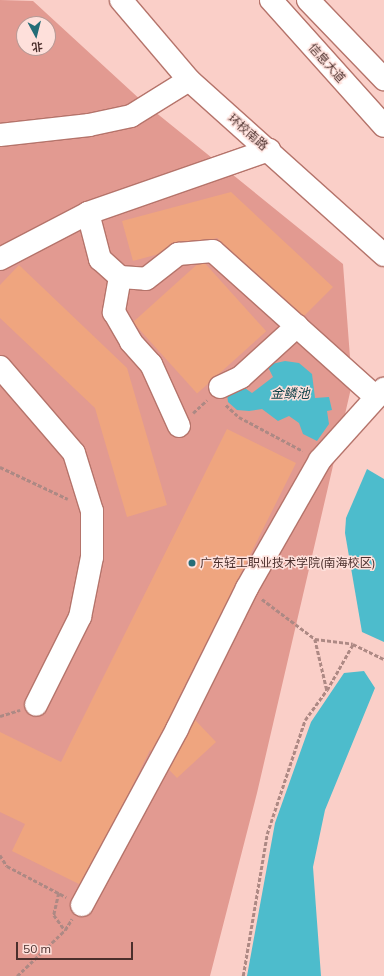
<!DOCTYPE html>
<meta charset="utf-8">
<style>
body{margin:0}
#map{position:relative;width:384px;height:976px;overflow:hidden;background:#facfc8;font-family:Mulish,"Noto Sans SC",sans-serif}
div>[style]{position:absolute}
.green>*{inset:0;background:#e29a91}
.water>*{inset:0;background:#4dbccc}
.building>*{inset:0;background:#efa57f;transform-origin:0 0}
.path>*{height:2.5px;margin-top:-1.25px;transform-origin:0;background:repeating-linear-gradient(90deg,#ad8984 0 4px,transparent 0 6px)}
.roads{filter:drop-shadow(1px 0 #b5746b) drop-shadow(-1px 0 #b5746b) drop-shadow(0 1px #b5746b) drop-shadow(0 -1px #b5746b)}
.minor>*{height:22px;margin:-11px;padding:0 11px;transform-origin:11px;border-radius:11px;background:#fff}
.major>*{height:22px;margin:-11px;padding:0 11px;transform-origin:11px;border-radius:11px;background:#fff}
.dots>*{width:11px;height:11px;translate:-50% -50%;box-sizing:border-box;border:2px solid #fee0db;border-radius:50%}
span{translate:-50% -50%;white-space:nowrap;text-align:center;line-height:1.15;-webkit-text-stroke:3px #fee0db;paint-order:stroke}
.street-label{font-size:12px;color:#4b2f2c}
.poi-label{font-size:12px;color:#4b2f2c}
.left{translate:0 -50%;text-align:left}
.water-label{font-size:13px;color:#0e4148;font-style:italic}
.north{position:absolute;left:16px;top:16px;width:40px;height:40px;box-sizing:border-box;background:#fee0db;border:1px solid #b69995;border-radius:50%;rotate:173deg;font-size:11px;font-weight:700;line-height:16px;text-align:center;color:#4b2f2c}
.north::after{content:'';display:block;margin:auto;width:14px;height:18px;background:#246d77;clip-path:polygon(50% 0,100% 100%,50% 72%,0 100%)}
.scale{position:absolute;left:16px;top:942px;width:117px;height:18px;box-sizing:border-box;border:2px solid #4b2f2c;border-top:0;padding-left:5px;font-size:12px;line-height:14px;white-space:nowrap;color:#4b2f2c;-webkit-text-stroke:3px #fee0db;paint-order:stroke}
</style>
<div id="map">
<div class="green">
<div style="clip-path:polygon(evenodd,0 0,33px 1px,144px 103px,343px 264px,352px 384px,257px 793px,210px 976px,0 976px,0 0,24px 24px,48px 24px,48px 48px,24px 48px,24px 24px)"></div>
</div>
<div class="water">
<div style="clip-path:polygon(285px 361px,299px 363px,312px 374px,315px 398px,329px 397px,332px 410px,327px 411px,329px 424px,317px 441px,303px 434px,299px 423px,289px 416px,278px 421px,262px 409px,249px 411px,237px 410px,228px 402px,227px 394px,242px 386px,252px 393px,273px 377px,267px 365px)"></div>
<div style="clip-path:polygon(367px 469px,384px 479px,384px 642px,362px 632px,345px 533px,346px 518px)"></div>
<div style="clip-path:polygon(364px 671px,375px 688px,325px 810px,313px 867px,321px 976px,247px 976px,275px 823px,311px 722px,344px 673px)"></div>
</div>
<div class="building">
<div style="clip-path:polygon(231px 192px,333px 287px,302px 318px,217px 238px,133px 261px,122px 221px)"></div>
<div style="left:202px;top:260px;width:96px;height:93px;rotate:48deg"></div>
<div style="clip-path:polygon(19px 265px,127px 368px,167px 505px,127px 517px,95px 408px,0 318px,0 285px)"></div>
<div style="clip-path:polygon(227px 429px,296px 463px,177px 701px,216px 742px,177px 778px,150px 750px,83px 886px,12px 851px,25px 824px,0 812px,0 732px,61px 762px)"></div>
</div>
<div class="path">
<div style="left:226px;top:405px;width:18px;rotate:43deg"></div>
<div style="left:239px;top:417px;width:72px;rotate:28deg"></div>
<div style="left:193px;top:413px;width:19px;rotate:-43deg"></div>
<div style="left:0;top:467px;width:75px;rotate:25.2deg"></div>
<div style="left:262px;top:599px;width:66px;rotate:37deg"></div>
<div style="left:315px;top:639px;width:52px;rotate:76.8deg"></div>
<div style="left:315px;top:639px;width:38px;rotate:7deg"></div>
<div style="left:353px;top:644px;width:34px;rotate:26deg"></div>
<div style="left:0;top:716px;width:21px;rotate:-17deg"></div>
<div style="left:0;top:855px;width:13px;rotate:58deg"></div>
<div style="left:7px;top:866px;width:67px;rotate:27.7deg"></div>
<div style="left:59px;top:893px;width:23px;rotate:103deg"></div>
<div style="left:54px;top:915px;width:19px;rotate:54deg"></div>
<div style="left:17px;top:976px;width:66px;rotate:-43.8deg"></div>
<div style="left:65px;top:930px;width:13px;rotate:-58deg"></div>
<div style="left:243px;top:976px;width:144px;rotate:-80.4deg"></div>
<div style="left:267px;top:834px;width:120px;rotate:-71.6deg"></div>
<div style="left:305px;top:720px;width:37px;rotate:-54deg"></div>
<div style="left:327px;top:690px;width:53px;rotate:-60.5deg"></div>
</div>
<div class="roads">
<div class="minor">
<div style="left:121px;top:0;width:105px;rotate:49.6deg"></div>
<div style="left:189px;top:80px;width:262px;rotate:41.9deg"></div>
<div style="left:0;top:135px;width:90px;rotate:-6.4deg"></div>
<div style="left:89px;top:125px;width:43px;rotate:-12.1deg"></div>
<div style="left:131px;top:116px;width:68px;rotate:-31.8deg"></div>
<div style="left:88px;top:213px;width:48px;rotate:75.4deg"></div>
<div style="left:100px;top:259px;width:27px;rotate:42deg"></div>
<div style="left:120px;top:277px;width:26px;rotate:4deg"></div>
<div style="left:146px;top:279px;width:41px;rotate:-38deg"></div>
<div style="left:178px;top:254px;width:35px;rotate:-5deg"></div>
<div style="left:213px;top:251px;width:219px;rotate:41.9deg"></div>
<div style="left:0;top:259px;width:99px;rotate:-27.6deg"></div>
<div style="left:88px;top:213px;width:192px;rotate:-19.2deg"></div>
<div style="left:120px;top:277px;width:36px;rotate:100deg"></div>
<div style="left:114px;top:312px;width:34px;rotate:60deg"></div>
<div style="left:131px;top:342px;width:30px;rotate:48deg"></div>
<div style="left:151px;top:364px;width:68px;rotate:65.7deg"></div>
<div style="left:0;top:367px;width:113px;rotate:49.3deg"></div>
<div style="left:74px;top:453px;width:61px;rotate:72.8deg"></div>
<div style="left:92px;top:511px;width:46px;rotate:90deg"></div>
<div style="left:92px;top:557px;width:61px;rotate:101.3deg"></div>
<div style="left:80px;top:617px;width:98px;rotate:116.6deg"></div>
<div style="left:220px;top:387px;width:23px;rotate:-25deg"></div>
<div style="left:241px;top:377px;width:76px;rotate:-42.3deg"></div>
<div style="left:82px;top:905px;width:200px;rotate:-61.6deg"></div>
<div style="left:177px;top:729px;width:157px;rotate:-63.6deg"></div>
<div style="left:247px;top:588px;width:147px;rotate:-60.3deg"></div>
<div style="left:320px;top:460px;width:96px;rotate:-48deg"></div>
</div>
<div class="major">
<div style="left:271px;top:0;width:169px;rotate:48.1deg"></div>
<div style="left:308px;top:0;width:110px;rotate:46.1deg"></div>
</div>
</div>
<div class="dots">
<div style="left:192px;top:563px;background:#246d77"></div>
</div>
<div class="street-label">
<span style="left:327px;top:63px;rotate:48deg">信息大道</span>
<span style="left:248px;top:132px;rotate:41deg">环校南路</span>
</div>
<div class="poi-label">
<span class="left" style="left:200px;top:563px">广东轻工职业技术学院(南海校区)</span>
</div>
<div class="water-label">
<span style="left:290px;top:393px">金鳞池</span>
</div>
<div class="north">北</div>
<div class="scale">50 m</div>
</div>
